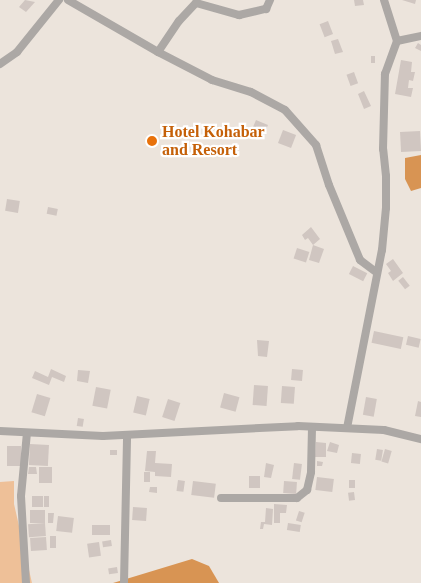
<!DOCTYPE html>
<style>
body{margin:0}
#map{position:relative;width:421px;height:583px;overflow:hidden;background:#ece4dc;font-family:Georgia,serif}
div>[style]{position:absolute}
.green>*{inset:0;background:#eec098}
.forest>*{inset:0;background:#d89453}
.building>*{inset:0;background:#d0c6c1;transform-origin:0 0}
.street>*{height:8px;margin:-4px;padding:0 4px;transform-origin:4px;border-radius:4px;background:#aca8a5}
.dots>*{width:14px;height:14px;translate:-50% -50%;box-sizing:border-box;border:2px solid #fff;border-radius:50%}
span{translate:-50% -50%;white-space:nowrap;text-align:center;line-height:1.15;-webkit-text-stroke:4.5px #fff;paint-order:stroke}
.food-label{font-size:16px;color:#c56008;font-weight:700}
.left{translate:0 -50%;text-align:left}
</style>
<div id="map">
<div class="green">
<div style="clip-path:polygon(14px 481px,14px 504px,32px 583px,0 583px,0 482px)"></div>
</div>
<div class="forest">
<div style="clip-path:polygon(421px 155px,421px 188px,411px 191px,405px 179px,405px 158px)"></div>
<div style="clip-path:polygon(192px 559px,209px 566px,219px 583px,113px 583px)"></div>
</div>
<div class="building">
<div style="clip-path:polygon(25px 0,35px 2px,26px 12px,19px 7px)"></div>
<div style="clip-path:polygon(354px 0,363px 0,364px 5px,355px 6px)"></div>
<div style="clip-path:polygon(402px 0,416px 0,415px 4px)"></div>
<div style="left:328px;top:21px;width:14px;height:9px;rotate:69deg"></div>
<div style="clip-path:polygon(338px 39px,343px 52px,335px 54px,331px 41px)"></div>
<div style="clip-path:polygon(418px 43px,421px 45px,421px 51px,415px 48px)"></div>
<div style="left:371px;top:56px;width:4px;height:7px"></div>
<div style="clip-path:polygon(401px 60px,412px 62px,411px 72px,415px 72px,413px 81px,409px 80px,408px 88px,413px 88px,411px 97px,395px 94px)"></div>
<div style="left:354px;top:72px;width:12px;height:8px;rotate:70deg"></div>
<div style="clip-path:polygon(364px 91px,371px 106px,364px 109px,358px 94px)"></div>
<div style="left:256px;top:120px;width:13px;height:13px;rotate:23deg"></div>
<div style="left:283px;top:130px;width:14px;height:14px;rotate:21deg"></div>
<div style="left:420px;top:131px;width:20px;height:20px;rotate:87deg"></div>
<div style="left:7px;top:199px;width:13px;height:12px;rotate:9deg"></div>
<div style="left:48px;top:207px;width:10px;height:7px;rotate:11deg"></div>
<div style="clip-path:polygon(311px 227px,320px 239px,313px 245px,308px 238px,305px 240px,302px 235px)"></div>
<div style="clip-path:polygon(313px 245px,324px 249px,319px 263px,309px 260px)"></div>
<div style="left:297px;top:248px;width:13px;height:11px;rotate:18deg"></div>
<div style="clip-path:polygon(393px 259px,403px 273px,393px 281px,388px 273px,391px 271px,386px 264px)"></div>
<div style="left:353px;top:266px;width:16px;height:9px;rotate:27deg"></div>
<div style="left:403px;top:277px;width:11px;height:6px;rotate:52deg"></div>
<div style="left:374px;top:331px;width:30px;height:12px;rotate:12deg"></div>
<div style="left:408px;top:336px;width:13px;height:9px;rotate:13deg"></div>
<div style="clip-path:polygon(257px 340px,269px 341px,267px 357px,258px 356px)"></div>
<div style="clip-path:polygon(51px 369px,66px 376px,64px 382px,52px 377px,49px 385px,32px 378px,35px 371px,48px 377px)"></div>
<div style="left:292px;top:369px;width:11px;height:11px;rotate:5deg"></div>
<div style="clip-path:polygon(78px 370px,90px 371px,88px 383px,77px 381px)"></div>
<div style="left:254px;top:385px;width:14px;height:20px;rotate:4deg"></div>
<div style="left:282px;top:386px;width:13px;height:17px;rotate:4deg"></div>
<div style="left:96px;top:387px;width:15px;height:19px;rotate:11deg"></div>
<div style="left:224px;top:393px;width:16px;height:15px;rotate:15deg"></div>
<div style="left:37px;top:394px;width:14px;height:19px;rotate:17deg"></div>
<div style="left:137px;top:396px;width:13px;height:17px;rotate:13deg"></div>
<div style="left:366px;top:397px;width:11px;height:18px;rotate:10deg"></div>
<div style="left:168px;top:399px;width:13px;height:19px;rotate:18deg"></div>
<div style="clip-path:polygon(418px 401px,421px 402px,421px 417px,415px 416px)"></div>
<div style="left:78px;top:418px;width:6px;height:8px;rotate:9deg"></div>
<div style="clip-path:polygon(316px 442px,326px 443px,326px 457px,315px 457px)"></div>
<div style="clip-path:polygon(330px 442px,339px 445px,337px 453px,327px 451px)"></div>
<div style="left:30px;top:444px;width:19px;height:21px;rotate:3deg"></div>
<div style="left:7px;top:446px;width:14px;height:20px"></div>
<div style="left:377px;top:449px;width:6px;height:11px;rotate:9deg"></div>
<div style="left:385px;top:449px;width:7px;height:13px;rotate:16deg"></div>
<div style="left:110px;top:450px;width:7px;height:5px"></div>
<div style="clip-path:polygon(147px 451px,156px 451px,155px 463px,172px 464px,171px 477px,155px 476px,155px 472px,145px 471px)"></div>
<div style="left:352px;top:453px;width:9px;height:10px;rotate:6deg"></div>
<div style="clip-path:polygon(317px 461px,323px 462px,322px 466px,317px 466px)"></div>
<div style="clip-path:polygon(266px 463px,274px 465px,271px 478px,264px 477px)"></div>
<div style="left:294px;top:463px;width:8px;height:16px;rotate:7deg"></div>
<div style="clip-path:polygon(29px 467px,36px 467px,37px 474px,28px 474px)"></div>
<div style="left:39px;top:467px;width:13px;height:16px"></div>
<div style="left:144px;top:472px;width:6px;height:10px"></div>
<div style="left:249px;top:476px;width:11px;height:12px"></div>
<div style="left:317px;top:477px;width:17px;height:13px;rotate:7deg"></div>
<div style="left:178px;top:480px;width:7px;height:11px;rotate:8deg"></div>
<div style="left:349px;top:480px;width:6px;height:8px"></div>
<div style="left:193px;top:481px;width:23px;height:14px;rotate:7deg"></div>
<div style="left:284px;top:481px;width:13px;height:12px;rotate:4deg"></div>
<div style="clip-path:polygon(150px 487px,157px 487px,157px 493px,149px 492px)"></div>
<div style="left:354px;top:492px;width:8px;height:6px;rotate:83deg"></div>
<div style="left:32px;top:496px;width:11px;height:11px"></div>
<div style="left:44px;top:496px;width:5px;height:11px"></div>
<div style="clip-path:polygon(274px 504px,287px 505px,286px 513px,280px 513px,280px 523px,274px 523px)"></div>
<div style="left:133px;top:507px;width:14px;height:13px;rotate:4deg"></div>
<div style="clip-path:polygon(266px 508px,273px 509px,272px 525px,264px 524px,263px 529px,260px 529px,261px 522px,265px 522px)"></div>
<div style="left:45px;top:510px;width:13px;height:15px;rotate:90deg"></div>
<div style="left:299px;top:511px;width:6px;height:10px;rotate:18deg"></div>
<div style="clip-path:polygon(48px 513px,54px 513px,53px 523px,48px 523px)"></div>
<div style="left:58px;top:516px;width:16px;height:15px;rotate:7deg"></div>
<div style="left:45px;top:523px;width:13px;height:17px;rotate:86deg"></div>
<div style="left:288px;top:523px;width:13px;height:7px;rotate:9deg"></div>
<div style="left:92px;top:525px;width:18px;height:10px"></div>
<div style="left:50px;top:536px;width:6px;height:12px"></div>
<div style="left:46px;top:537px;width:13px;height:16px;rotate:86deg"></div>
<div style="left:111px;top:540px;width:6px;height:9px;rotate:81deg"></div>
<div style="left:99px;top:542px;width:14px;height:12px;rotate:82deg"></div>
<div style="left:117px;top:567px;width:6px;height:9px;rotate:81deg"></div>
</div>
<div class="street">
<div style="left:68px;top:0;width:104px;rotate:30deg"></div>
<div style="left:158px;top:52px;width:61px;rotate:27.4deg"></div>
<div style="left:212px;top:80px;width:41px;rotate:17.1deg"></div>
<div style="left:251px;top:92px;width:38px;rotate:28deg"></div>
<div style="left:285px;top:110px;width:47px;rotate:48.5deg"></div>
<div style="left:316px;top:145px;width:42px;rotate:72deg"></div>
<div style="left:329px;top:185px;width:81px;rotate:67.5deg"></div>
<div style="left:360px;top:260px;width:21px;rotate:37deg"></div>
<div style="left:384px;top:0;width:43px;rotate:72.4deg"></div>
<div style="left:158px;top:52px;width:37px;rotate:-56deg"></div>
<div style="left:179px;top:21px;width:25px;rotate:-47deg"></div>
<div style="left:196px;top:3px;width:45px;rotate:15.6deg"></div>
<div style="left:239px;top:15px;width:28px;rotate:-13deg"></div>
<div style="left:266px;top:9px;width:10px;rotate:-66deg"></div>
<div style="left:0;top:64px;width:21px;rotate:-35deg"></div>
<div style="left:17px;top:52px;width:67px;rotate:-51.1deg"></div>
<div style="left:347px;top:428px;width:181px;rotate:-78.9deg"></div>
<div style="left:382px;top:250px;width:42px;rotate:-84.6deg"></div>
<div style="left:386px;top:208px;width:32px;rotate:-90deg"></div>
<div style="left:386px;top:176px;width:27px;rotate:-96deg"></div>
<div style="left:383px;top:149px;width:75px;rotate:-88.5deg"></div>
<div style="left:385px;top:74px;width:35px;rotate:-70deg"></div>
<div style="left:397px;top:41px;width:25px;rotate:-12deg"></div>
<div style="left:0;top:431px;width:103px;rotate:2.8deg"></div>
<div style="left:103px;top:436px;width:195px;rotate:-2.9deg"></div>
<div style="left:298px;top:426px;width:86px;rotate:2.7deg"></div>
<div style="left:384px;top:430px;width:38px;rotate:14deg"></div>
<div style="left:221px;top:498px;width:76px"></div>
<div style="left:297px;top:498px;width:13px;rotate:-39deg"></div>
<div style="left:307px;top:490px;width:18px;rotate:-77deg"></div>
<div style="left:311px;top:472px;width:45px;rotate:-88.7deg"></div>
<div style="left:26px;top:583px;width:87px;rotate:-93.3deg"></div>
<div style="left:21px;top:496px;width:63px;rotate:-84.6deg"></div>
<div style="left:124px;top:583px;width:148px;rotate:-88.8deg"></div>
</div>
<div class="dots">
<div style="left:152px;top:141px;background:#e8710a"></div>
</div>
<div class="food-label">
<span class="left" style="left:162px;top:141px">Hotel Kohabar<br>and Resort</span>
</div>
</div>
